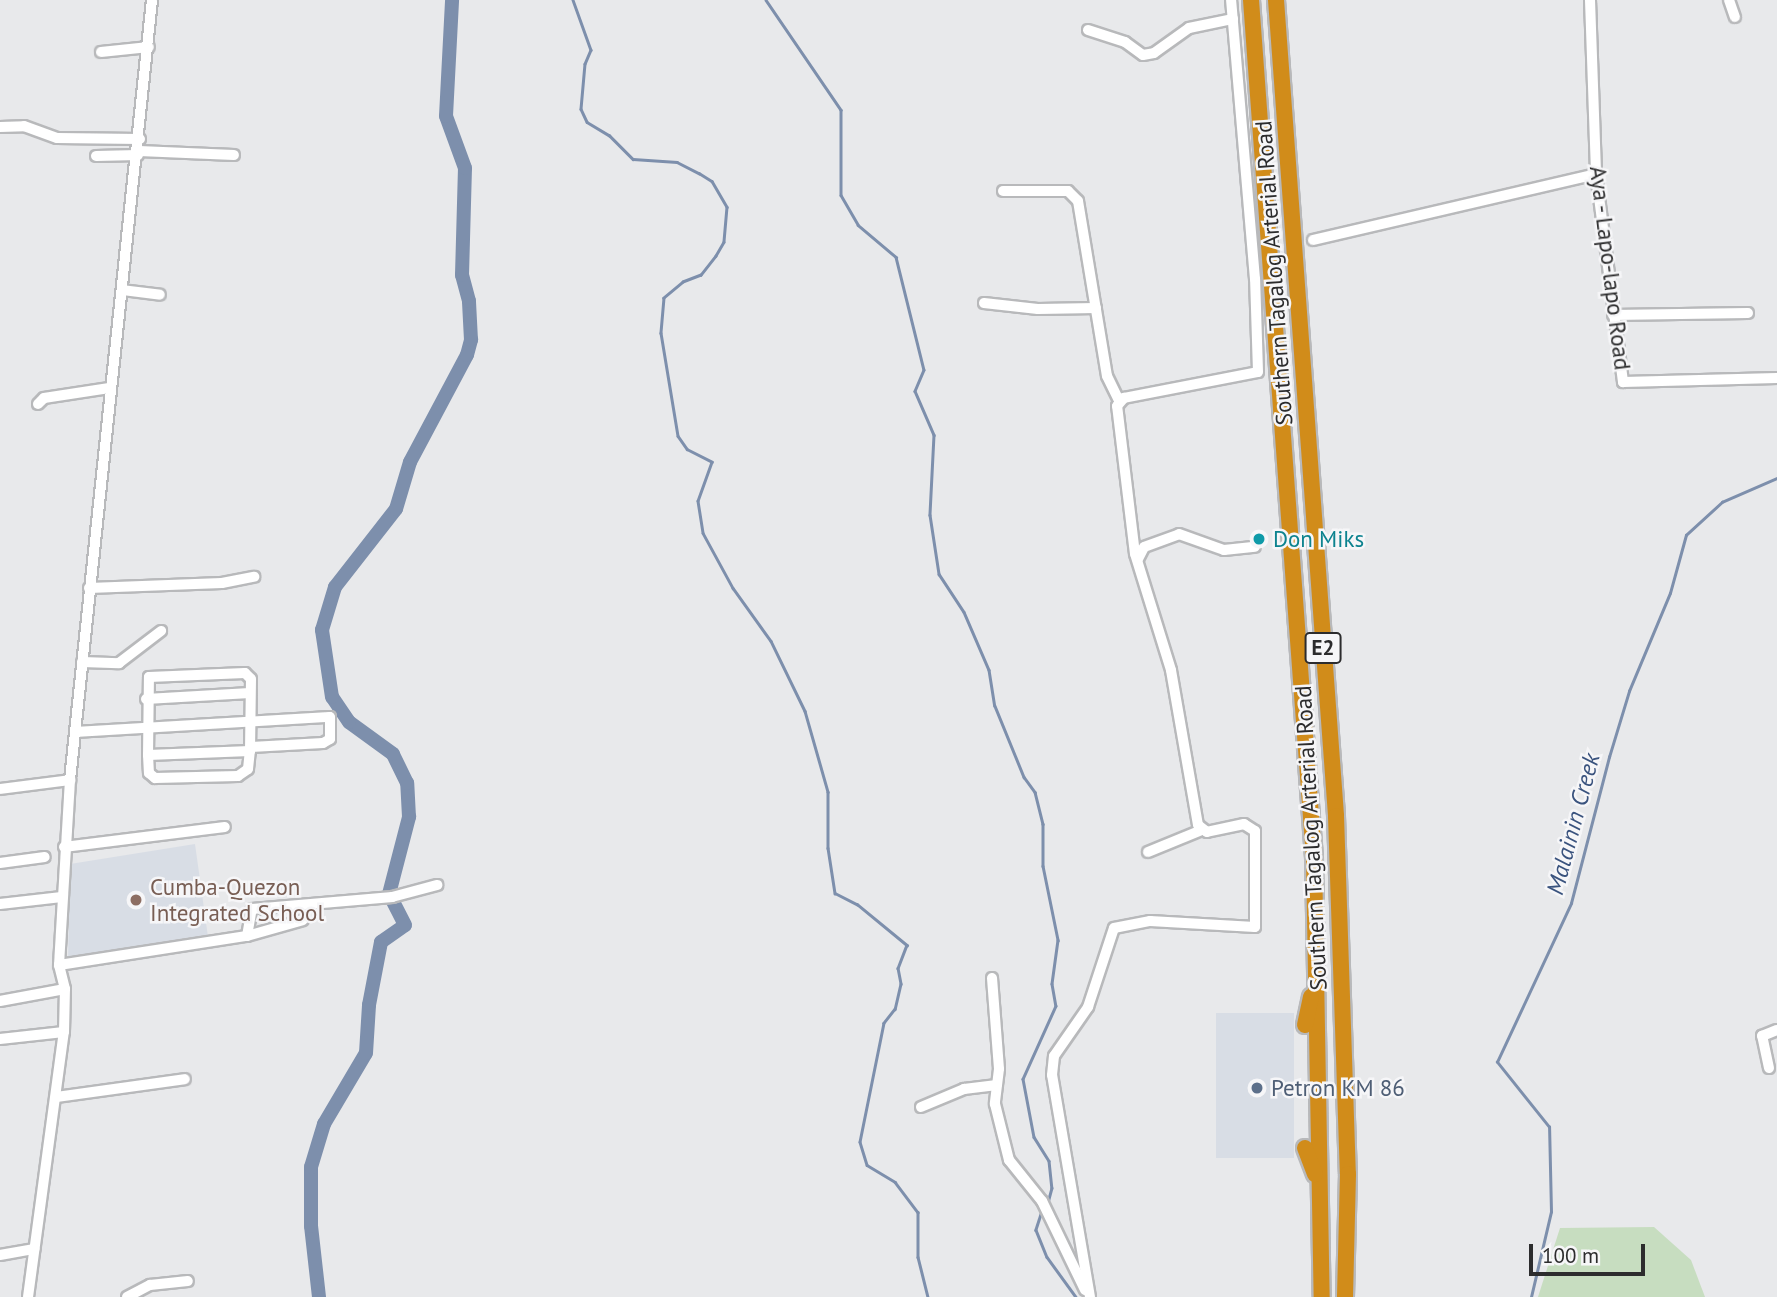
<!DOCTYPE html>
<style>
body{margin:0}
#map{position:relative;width:1777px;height:1297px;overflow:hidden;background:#e8e9eb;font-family:"PT Sans",sans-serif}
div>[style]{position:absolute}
.built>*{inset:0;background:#d8dde5;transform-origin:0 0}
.green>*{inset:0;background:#c7ddc0}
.stream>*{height:2.5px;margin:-1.25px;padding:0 1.25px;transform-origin:1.25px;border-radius:1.25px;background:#7d8fac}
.river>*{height:14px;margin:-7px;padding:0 7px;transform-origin:7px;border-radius:7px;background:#7d8fac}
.roads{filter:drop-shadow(2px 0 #b8b9bb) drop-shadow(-2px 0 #b8b9bb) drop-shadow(0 2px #b8b9bb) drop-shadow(0 -2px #b8b9bb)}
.minor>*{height:10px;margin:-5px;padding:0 5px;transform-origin:5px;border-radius:5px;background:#fff}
.highway>*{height:16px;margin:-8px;padding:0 8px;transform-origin:8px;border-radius:8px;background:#d18c1a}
.dots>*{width:19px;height:19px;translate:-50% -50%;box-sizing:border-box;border:4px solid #f6f6f8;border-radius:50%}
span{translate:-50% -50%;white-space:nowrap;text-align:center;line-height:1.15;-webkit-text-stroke:5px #f6f6f8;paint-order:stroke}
.shield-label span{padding:2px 5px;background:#f6f6f8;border:2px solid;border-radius:5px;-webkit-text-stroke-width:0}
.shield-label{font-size:21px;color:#2c2c2d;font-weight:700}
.street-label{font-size:23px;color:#2c2c2d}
.culture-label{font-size:23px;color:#0d838f}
.left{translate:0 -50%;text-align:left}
.education-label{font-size:23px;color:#785e54}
.service-label{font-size:23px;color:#4e5e75}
.water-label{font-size:24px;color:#3a537e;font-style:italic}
.scale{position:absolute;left:1529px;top:1244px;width:116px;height:32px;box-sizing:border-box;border:4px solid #2c2c2d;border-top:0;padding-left:9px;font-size:21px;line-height:24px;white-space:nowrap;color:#2c2c2d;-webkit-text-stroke:5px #f6f6f8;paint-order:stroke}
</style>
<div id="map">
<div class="built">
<div style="clip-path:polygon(195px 844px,208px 937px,68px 962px,70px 864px)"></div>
<div style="left:1294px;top:1013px;width:145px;height:78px;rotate:90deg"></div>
</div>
<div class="green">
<div style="clip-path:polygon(1654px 1227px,1691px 1260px,1705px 1297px,1538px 1297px,1560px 1228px)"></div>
</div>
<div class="stream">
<div style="left:573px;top:0;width:53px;rotate:70.2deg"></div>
<div style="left:591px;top:50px;width:15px;rotate:113deg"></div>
<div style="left:585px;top:64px;width:45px;rotate:95.1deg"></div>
<div style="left:581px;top:109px;width:14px;rotate:65deg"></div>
<div style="left:587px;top:122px;width:26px;rotate:31deg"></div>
<div style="left:609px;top:135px;width:34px;rotate:45deg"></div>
<div style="left:633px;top:159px;width:44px;rotate:3.9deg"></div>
<div style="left:677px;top:162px;width:25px;rotate:27deg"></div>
<div style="left:699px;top:173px;width:15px;rotate:32deg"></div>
<div style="left:712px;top:181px;width:30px;rotate:60deg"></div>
<div style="left:727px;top:207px;width:35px;rotate:95deg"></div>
<div style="left:724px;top:242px;width:16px;rotate:120deg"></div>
<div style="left:716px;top:256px;width:24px;rotate:128deg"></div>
<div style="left:701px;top:275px;width:19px;rotate:159deg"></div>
<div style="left:683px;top:282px;width:25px;rotate:140deg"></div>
<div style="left:664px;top:298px;width:35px;rotate:95deg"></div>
<div style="left:661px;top:333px;width:104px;rotate:80.6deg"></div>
<div style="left:678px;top:436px;width:16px;rotate:55deg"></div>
<div style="left:687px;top:449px;width:28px;rotate:27deg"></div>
<div style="left:712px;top:462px;width:41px;rotate:109.7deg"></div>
<div style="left:698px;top:501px;width:32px;rotate:81deg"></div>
<div style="left:703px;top:533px;width:63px;rotate:61.4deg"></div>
<div style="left:733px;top:588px;width:65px;rotate:54.4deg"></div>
<div style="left:771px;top:641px;width:78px;rotate:64.1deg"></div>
<div style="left:805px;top:711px;width:84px;rotate:74.1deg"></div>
<div style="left:828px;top:792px;width:56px;rotate:90deg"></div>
<div style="left:828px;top:848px;width:46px;rotate:81.2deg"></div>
<div style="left:835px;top:893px;width:25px;rotate:27deg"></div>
<div style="left:857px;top:904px;width:65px;rotate:39.4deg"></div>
<div style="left:907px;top:945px;width:25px;rotate:111deg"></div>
<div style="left:898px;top:968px;width:16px;rotate:79deg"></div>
<div style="left:901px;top:984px;width:26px;rotate:103deg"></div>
<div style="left:895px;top:1009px;width:18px;rotate:128deg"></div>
<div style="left:884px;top:1023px;width:121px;rotate:101.4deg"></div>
<div style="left:860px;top:1142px;width:24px;rotate:73deg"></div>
<div style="left:867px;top:1165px;width:33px;rotate:31deg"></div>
<div style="left:895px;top:1182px;width:38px;rotate:53deg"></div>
<div style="left:918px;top:1212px;width:45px;rotate:90deg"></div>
<div style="left:918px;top:1257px;width:41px;rotate:76deg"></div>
<div style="left:766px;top:0;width:133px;rotate:55.7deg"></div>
<div style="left:841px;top:110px;width:85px;rotate:90deg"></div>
<div style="left:841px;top:195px;width:34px;rotate:60deg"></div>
<div style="left:858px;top:225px;width:50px;rotate:40.1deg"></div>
<div style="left:896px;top:257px;width:116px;rotate:76.1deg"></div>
<div style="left:924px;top:370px;width:23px;rotate:113deg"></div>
<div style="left:915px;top:391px;width:48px;rotate:66.6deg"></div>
<div style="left:934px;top:435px;width:80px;rotate:92.9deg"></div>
<div style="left:930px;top:515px;width:60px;rotate:81.3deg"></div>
<div style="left:939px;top:574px;width:45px;rotate:56.7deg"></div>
<div style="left:964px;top:612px;width:63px;rotate:66.7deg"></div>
<div style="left:989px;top:670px;width:36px;rotate:81deg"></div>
<div style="left:995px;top:706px;width:77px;rotate:67.8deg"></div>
<div style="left:1024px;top:777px;width:19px;rotate:54deg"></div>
<div style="left:1035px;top:792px;width:33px;rotate:76deg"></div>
<div style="left:1043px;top:824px;width:42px;rotate:90deg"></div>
<div style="left:1043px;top:866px;width:76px;rotate:78.5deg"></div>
<div style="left:1058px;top:940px;width:44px;rotate:97.8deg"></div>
<div style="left:1052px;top:984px;width:22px;rotate:80deg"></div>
<div style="left:1056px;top:1006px;width:80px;rotate:114.3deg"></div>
<div style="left:1023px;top:1079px;width:59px;rotate:79.3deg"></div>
<div style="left:1034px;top:1137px;width:28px;rotate:58deg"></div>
<div style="left:1049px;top:1161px;width:27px;rotate:84deg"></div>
<div style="left:1052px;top:1188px;width:16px;rotate:105deg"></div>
<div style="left:1042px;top:1211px;width:20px;rotate:108deg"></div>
<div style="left:1036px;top:1230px;width:29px;rotate:68deg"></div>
<div style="left:1047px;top:1257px;width:49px;rotate:54.1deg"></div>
<div style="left:1531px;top:1297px;width:87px;rotate:-76.8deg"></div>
<div style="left:1551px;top:1212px;width:85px;rotate:-91.3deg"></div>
<div style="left:1549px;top:1127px;width:83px;rotate:-128.7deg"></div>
<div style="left:1497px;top:1062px;width:175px;rotate:-65deg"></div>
<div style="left:1571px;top:903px;width:151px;rotate:-75.4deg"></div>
<div style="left:1609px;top:757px;width:69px;rotate:-73.1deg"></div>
<div style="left:1629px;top:691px;width:106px;rotate:-67.3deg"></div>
<div style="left:1670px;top:593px;width:60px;rotate:-74.6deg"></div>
<div style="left:1686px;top:535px;width:49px;rotate:-42.5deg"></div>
<div style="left:1722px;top:502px;width:60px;rotate:-23.6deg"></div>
</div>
<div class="river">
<div style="left:319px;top:1297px;width:71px;rotate:-96.4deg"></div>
<div style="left:311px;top:1226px;width:59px;rotate:-90deg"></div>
<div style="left:311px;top:1167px;width:45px;rotate:-73.2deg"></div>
<div style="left:324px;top:1124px;width:82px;rotate:-59.4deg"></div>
<div style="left:366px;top:1053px;width:48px;rotate:-86.4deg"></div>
<div style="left:369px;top:1005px;width:64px;rotate:-79.2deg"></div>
<div style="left:381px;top:942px;width:29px;rotate:-35deg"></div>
<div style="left:405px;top:925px;width:35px;rotate:-117deg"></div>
<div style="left:389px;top:894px;width:80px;rotate:-75.4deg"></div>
<div style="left:409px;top:817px;width:34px;rotate:-93deg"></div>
<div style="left:407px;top:783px;width:32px;rotate:-116deg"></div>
<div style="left:393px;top:754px;width:54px;rotate:-144deg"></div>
<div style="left:349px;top:722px;width:30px;rotate:-124deg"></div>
<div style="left:332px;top:697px;width:68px;rotate:-98.5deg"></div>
<div style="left:322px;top:630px;width:45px;rotate:-73.2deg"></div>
<div style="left:335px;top:587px;width:99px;rotate:-52deg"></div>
<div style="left:396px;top:509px;width:49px;rotate:-73.4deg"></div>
<div style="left:410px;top:462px;width:121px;rotate:-62deg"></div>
<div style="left:467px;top:355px;width:16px;rotate:-75deg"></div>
<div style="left:471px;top:340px;width:39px;rotate:-93deg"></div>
<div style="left:469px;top:301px;width:27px;rotate:-105deg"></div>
<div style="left:462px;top:275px;width:107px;rotate:-88.4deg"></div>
<div style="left:465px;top:168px;width:55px;rotate:-110.1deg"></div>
<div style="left:446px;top:116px;width:116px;rotate:-87deg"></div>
</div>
<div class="roads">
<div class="minor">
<div style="left:1590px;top:0;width:174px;rotate:88deg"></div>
<div style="left:1596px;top:174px;width:210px;rotate:82.6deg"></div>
<div style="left:1623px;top:382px;width:154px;rotate:-1.5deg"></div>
<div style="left:1729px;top:0;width:18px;rotate:71deg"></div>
<div style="left:1088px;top:30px;width:39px;rotate:18deg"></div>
<div style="left:1125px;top:42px;width:22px;rotate:36deg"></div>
<div style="left:1143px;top:55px;width:11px;rotate:-10deg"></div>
<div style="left:1154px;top:53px;width:43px;rotate:-35.5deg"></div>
<div style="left:1189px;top:28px;width:45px;rotate:-11.6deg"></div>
<div style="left:101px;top:52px;width:48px;rotate:-5.9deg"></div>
<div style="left:0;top:127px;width:24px;rotate:-2deg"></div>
<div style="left:24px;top:126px;width:35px;rotate:20deg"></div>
<div style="left:57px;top:138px;width:83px;rotate:0.7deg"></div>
<div style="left:139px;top:151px;width:95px;rotate:2.4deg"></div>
<div style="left:96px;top:156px;width:42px;rotate:-1.4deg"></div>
<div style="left:1003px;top:191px;width:65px"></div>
<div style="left:1068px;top:191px;width:14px;rotate:45deg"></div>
<div style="left:1078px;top:201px;width:177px;rotate:80.6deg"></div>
<div style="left:1107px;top:376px;width:28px;rotate:64deg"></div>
<div style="left:1313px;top:240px;width:291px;rotate:-13.1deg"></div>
<div style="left:122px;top:290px;width:38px;rotate:7deg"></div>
<div style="left:984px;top:303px;width:54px;rotate:6.3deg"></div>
<div style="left:1038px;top:309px;width:58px;rotate:-1deg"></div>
<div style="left:1613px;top:315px;width:135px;rotate:-0.8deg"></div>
<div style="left:38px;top:404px;width:8px;rotate:-45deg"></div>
<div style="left:44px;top:398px;width:66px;rotate:-8.7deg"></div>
<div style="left:1138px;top:559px;width:13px;rotate:-63deg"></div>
<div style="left:1144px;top:547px;width:37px;rotate:-20deg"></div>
<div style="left:1179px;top:534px;width:48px;rotate:19.6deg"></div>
<div style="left:1224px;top:550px;width:31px;rotate:-6deg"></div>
<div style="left:89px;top:588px;width:133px;rotate:-2.2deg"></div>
<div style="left:222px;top:583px;width:33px;rotate:-11deg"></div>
<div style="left:82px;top:662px;width:37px;rotate:2deg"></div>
<div style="left:119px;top:663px;width:53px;rotate:-37.3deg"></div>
<div style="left:245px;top:673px;width:8px;rotate:45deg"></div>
<div style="left:251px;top:679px;width:72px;rotate:90.8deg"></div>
<div style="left:250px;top:751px;width:102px;rotate:177.8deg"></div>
<div style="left:148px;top:755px;width:78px;rotate:-89.3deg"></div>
<div style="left:149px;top:677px;width:96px;rotate:-2.4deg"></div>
<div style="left:146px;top:699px;width:104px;rotate:-3.3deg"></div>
<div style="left:75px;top:732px;width:255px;rotate:-3.4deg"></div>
<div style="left:330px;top:717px;width:22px;rotate:90deg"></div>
<div style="left:330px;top:739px;width:8px;rotate:150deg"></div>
<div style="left:323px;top:743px;width:72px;rotate:176.8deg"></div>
<div style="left:148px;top:755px;width:18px;rotate:87deg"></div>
<div style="left:149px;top:773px;width:8px;rotate:40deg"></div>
<div style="left:155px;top:778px;width:83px;rotate:-1.4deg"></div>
<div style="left:238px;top:776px;width:12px;rotate:-35deg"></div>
<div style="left:248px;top:769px;width:18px;rotate:-84deg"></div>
<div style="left:0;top:789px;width:71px;rotate:-7.3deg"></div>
<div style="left:64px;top:847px;width:162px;rotate:-7.1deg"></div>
<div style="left:1148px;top:852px;width:58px;rotate:-22.2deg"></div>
<div style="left:0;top:863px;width:45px;rotate:-7.6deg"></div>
<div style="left:0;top:904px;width:62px;rotate:-6.4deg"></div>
<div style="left:247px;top:936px;width:58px;rotate:-15.9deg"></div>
<div style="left:59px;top:965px;width:190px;rotate:-8.8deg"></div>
<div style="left:247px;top:936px;width:27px;rotate:-80deg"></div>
<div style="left:252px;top:909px;width:141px;rotate:-4.9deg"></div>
<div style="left:392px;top:897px;width:47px;rotate:-14.9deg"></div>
<div style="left:992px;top:978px;width:91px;rotate:85.6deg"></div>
<div style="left:999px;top:1069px;width:35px;rotate:97deg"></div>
<div style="left:995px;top:1104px;width:58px;rotate:76deg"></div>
<div style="left:1009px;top:1160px;width:53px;rotate:51.2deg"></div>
<div style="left:1042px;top:1201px;width:99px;rotate:64.2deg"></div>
<div style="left:0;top:1001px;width:66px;rotate:-10.5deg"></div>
<div style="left:0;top:1039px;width:64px;rotate:-6.2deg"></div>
<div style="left:1769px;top:1068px;width:33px;rotate:-102deg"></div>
<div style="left:1762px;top:1036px;width:16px;rotate:-22deg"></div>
<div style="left:56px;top:1097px;width:130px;rotate:-7.9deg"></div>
<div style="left:921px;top:1107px;width:47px;rotate:-22.7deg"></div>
<div style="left:964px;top:1089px;width:33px;rotate:-7deg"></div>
<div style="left:0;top:1255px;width:35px;rotate:-10deg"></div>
<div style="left:28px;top:1297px;width:267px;rotate:-82.3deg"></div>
<div style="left:64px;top:1032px;width:43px;rotate:-88.7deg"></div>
<div style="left:65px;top:989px;width:25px;rotate:-104deg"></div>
<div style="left:59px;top:965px;width:185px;rotate:-86.6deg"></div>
<div style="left:70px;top:780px;width:784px;rotate:-84deg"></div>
<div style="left:127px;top:1297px;width:26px;rotate:-28deg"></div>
<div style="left:150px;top:1285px;width:38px;rotate:-6deg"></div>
<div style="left:1090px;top:1297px;width:225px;rotate:-99.7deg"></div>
<div style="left:1052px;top:1075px;width:19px;rotate:-84deg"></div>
<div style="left:1054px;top:1056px;width:60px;rotate:-55.2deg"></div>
<div style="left:1088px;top:1007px;width:83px;rotate:-71.8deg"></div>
<div style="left:1114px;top:928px;width:37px;rotate:-11deg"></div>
<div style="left:1150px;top:921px;width:105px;rotate:3.3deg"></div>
<div style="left:1255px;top:927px;width:96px;rotate:-90deg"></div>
<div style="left:1255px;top:831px;width:13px;rotate:-148deg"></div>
<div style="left:1244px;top:824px;width:38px;rotate:168deg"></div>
<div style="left:1207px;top:832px;width:11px;rotate:-142deg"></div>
<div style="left:1198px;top:825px;width:157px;rotate:-99.9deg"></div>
<div style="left:1171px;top:670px;width:121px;rotate:-107.2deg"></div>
<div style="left:1135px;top:554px;width:149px;rotate:-96.9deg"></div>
<div style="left:1117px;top:406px;width:11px;rotate:-49deg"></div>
<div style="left:1124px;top:398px;width:136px;rotate:-11deg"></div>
<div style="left:1258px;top:372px;width:93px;rotate:-91.8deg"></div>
<div style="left:1255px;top:279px;width:280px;rotate:-94.9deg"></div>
</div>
<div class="highway">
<div style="left:1251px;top:0;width:860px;rotate:85.8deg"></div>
<div style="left:1314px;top:858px;width:439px;rotate:89deg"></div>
<div style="left:1276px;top:0;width:818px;rotate:85.79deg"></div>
<div style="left:1336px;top:816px;width:358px;rotate:88.1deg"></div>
<div style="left:1348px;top:1174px;width:123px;rotate:91.4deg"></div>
<div style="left:1305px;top:1025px;width:29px;rotate:-78deg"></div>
<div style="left:1305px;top:1148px;width:28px;rotate:69deg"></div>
</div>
</div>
<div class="dots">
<div style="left:1259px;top:539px;background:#0f9aa8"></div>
<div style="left:136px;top:900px;background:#8d6e63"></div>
<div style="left:1257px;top:1088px;background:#5c6f8a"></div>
</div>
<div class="shield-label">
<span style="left:1323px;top:648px">E2</span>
</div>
<div class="street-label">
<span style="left:1610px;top:268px;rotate:83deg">Aya - Lapo-lapo Road</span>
<span style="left:1274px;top:273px;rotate:-94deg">Southern Tagalog Arterial Road</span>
<span style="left:1311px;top:838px;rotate:-93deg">Southern Tagalog Arterial Road</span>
</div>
<div class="culture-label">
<span class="left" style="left:1273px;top:539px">Don Miks</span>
</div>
<div class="education-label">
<span class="left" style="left:150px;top:900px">Cumba-Quezon<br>Integrated School</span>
</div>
<div class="service-label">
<span class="left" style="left:1271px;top:1088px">Petron KM 86</span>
</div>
<div class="water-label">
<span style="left:1573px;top:824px;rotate:-75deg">Malainin Creek</span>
</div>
<div class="scale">100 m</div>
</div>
